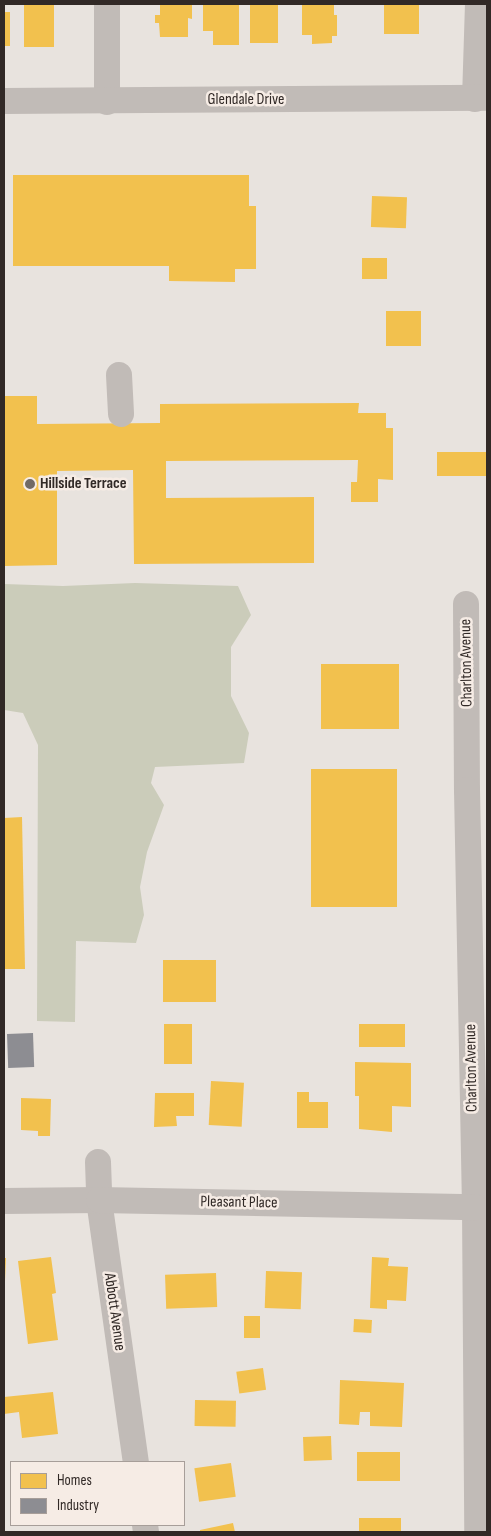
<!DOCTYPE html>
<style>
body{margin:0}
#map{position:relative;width:491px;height:1536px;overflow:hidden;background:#e8e3de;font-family:"Sofia Sans Condensed",sans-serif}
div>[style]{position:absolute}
.green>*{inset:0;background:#cbccba}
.homes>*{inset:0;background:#f2c14e;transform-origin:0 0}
.industry>*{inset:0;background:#8d8d92;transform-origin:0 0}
.street>*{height:26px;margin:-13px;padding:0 13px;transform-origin:13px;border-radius:13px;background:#c1bbb7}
.dots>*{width:14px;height:14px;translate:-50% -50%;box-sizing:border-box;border:2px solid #f6ece5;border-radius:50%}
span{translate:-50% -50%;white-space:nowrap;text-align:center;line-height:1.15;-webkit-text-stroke:5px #f6ece5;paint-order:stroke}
.street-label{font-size:16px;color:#312926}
.poi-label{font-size:16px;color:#312926;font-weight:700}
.left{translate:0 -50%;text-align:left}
.frame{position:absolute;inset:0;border:5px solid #312926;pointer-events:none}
.legend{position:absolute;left:10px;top:1461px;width:175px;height:65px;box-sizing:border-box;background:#f6ece5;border:1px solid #a79e99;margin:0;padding:6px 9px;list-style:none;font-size:15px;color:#312926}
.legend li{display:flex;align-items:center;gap:10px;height:25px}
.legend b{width:25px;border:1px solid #a79e99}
</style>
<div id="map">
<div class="green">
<div style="clip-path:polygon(135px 583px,238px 586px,251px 615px,231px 647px,231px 696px,249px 733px,244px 763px,155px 767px,151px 783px,164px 805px,147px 852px,140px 887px,144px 915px,136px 943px,76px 941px,75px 1022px,37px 1021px,38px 745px,23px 713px,4px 710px,4px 584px,63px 586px)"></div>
</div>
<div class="homes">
<div style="left:24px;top:4px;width:30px;height:43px"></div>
<div style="clip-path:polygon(160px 4px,192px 4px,192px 19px,188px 18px,188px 37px,160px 37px,159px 23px,155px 23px,155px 15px,160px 15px)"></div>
<div style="clip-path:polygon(203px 4px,239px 4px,239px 45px,213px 45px,213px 31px,203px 31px)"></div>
<div style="left:250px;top:4px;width:28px;height:39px"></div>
<div style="clip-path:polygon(302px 4px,334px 4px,334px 15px,337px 15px,337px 36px,332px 36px,332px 43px,312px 44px,312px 35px,302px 35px)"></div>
<div style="left:384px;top:4px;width:35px;height:30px"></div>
<div style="left:4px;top:12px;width:6px;height:34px"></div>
<div style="clip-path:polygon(13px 175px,249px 175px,249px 206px,256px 206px,256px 269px,235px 269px,235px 282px,169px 281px,169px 266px,13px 266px)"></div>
<div style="left:372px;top:196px;width:35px;height:31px;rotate:2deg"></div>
<div style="left:362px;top:258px;width:25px;height:21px"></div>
<div style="left:386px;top:311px;width:35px;height:35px"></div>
<div style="clip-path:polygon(4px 396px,37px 396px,37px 424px,160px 423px,160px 404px,359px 403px,358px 413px,386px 413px,386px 428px,393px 428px,393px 480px,378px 479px,378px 502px,351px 502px,351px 482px,357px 482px,358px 460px,166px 461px,166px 498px,314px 497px,314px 563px,134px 564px,133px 470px,57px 471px,57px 565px,4px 566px)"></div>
<div style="left:437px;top:452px;width:50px;height:24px"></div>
<div style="left:321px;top:664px;width:78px;height:65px"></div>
<div style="left:397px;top:769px;width:138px;height:86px;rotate:90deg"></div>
<div style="clip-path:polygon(22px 817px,25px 969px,4px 969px,4px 818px)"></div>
<div style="left:216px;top:960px;width:42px;height:53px;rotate:90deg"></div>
<div style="left:164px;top:1024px;width:28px;height:40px"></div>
<div style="left:359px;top:1024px;width:46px;height:23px"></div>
<div style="clip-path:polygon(355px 1062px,411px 1063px,411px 1107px,392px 1106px,392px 1132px,359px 1129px,359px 1096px,355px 1096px)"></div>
<div style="left:211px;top:1081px;width:33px;height:44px;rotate:3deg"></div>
<div style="clip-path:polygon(297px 1092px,309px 1092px,309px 1102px,328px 1102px,328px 1128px,297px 1128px)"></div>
<div style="clip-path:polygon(155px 1093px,194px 1093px,194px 1116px,176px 1116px,177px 1126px,154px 1127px)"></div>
<div style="clip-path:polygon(21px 1098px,51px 1099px,50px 1136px,38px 1136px,38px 1131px,21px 1130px)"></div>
<div style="clip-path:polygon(51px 1257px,56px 1293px,52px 1294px,58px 1340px,28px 1344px,18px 1261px)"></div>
<div style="clip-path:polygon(372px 1257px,389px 1258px,388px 1266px,408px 1267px,406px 1301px,387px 1300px,387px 1309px,370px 1308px)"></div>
<div style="clip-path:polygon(4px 1258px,6px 1258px,5px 1281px,4px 1281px)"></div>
<div style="left:266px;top:1271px;width:36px;height:37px;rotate:2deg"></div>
<div style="left:216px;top:1273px;width:34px;height:51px;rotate:88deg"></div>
<div style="left:244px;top:1316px;width:16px;height:22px"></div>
<div style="left:354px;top:1319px;width:18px;height:13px;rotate:3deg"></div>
<div style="left:263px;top:1368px;width:22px;height:27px;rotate:82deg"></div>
<div style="clip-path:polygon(340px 1380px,404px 1383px,402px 1427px,370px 1426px,370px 1412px,360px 1412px,359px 1425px,339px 1424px)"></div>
<div style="clip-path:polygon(53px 1392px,58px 1434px,22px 1438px,19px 1412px,4px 1414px,4px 1397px)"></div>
<div style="left:195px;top:1400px;width:41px;height:26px;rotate:1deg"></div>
<div style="left:331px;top:1436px;width:24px;height:28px;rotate:88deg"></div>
<div style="left:357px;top:1452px;width:43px;height:29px"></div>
<div style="left:231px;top:1463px;width:34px;height:37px;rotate:82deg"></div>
<div style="left:359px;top:1518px;width:42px;height:14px"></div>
<div style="clip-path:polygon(233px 1523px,235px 1532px,200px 1532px,200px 1530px)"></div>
</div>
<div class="industry">
<div style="left:33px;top:1033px;width:34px;height:26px;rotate:88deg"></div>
</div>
<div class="street">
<div style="left:107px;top:4px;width:98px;rotate:90deg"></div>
<div style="left:475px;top:99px;width:95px;rotate:-88.2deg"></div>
<div style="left:4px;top:101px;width:483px;rotate:-0.4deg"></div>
<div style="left:119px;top:375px;width:39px;rotate:87deg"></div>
<div style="left:466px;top:604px;width:186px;rotate:89.7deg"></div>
<div style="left:467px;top:790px;width:417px;rotate:88.9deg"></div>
<div style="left:475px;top:1207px;width:325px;rotate:89.6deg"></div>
<div style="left:98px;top:1162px;width:38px;rotate:88deg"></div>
<div style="left:99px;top:1200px;width:265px;rotate:82deg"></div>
<div style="left:4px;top:1201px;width:95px;rotate:-0.6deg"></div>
<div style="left:99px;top:1200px;width:376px;rotate:1.1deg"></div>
<div style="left:145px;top:1525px;width:7px;rotate:82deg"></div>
</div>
<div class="dots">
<div style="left:30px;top:484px;background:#716a66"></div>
</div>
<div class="street-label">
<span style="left:246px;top:100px">Glendale Drive</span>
<span style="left:467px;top:663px;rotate:-91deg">Charlton Avenue</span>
<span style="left:472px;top:1068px;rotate:-91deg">Charlton Avenue</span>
<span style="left:239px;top:1203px;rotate:1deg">Pleasant Place</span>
<span style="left:114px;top:1312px;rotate:82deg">Abbott Avenue</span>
</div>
<div class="poi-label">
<span class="left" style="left:40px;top:484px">Hillside Terrace</span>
</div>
<div class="frame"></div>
<ul class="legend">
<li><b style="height:14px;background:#f2c14e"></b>Homes</li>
<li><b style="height:14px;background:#8d8d92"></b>Industry</li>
</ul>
</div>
